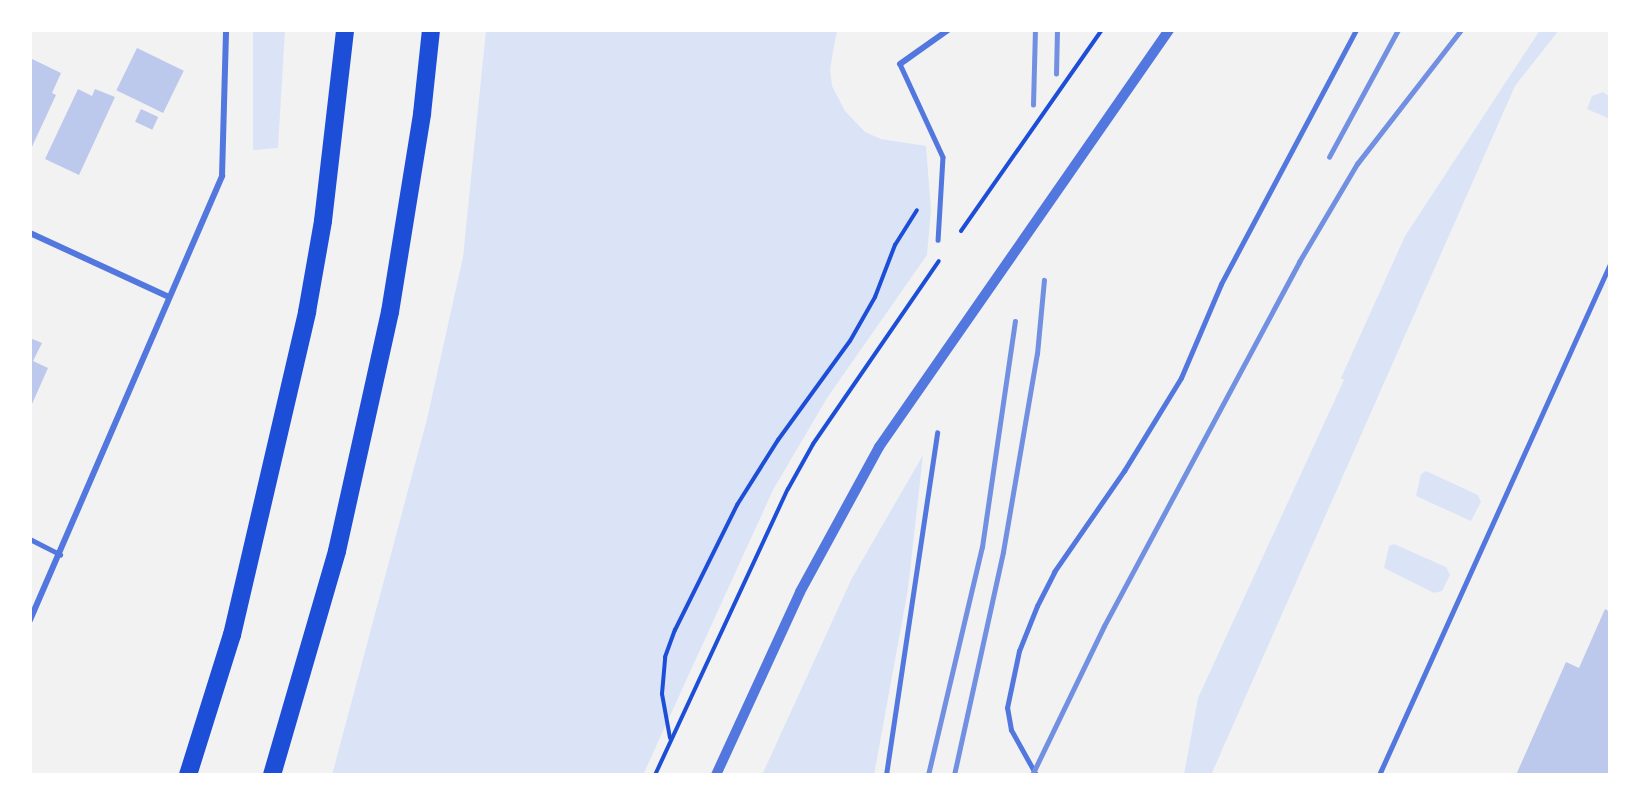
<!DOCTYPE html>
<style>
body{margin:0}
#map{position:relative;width:1640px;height:805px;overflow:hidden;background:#f2f2f2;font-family:"Nunito Sans",sans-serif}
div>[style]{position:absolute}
.green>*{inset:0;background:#dbe4f7}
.building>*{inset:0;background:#bdc9ec;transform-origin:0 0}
.path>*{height:4px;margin:-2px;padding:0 2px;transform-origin:2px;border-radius:2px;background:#1d4ed8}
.service>*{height:4.5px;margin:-2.25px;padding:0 2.25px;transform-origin:2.25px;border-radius:2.25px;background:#5277de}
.minor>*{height:6px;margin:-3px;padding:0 3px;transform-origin:3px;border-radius:3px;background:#5277de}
.tertiary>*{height:10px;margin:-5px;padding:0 5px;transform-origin:5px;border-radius:5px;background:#5277de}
.motorway>*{height:18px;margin:-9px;padding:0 9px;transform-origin:9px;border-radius:9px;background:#1d4ed8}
.rail>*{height:4.5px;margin:-2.25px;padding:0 2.25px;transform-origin:2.25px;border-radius:2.25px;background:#7290e2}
span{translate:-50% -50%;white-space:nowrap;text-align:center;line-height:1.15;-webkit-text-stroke:4.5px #fff;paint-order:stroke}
.frame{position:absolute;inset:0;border:32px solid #fff;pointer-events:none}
</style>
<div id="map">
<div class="green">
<div style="clip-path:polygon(253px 30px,285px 30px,278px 148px,253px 150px)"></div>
<div style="clip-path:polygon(486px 30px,837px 30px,830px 69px,832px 86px,845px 111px,865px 132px,881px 139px,926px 146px,931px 210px,927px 255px,827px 398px,773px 490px,643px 775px,332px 775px,427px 419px,463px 257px)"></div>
<div style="clip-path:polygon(1540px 30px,1559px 30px,1515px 86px,1211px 775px,1184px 775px,1198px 698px,1344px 380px,1341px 378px,1405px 236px)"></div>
<div style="clip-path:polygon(1603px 92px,1610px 97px,1610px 119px,1587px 109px,1592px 96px)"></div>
<div style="clip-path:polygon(923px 455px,908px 589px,874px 775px,762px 775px,852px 578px)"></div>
<div style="clip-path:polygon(1426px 471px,1478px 495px,1481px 502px,1471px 521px,1416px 496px,1421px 474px)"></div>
<div style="clip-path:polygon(1394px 544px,1446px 567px,1450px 575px,1442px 591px,1434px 593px,1384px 568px,1389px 546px)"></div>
</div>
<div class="building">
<div style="left:137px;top:48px;width:52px;height:47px;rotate:26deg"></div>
<div style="clip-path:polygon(30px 58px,61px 73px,52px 93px,56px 95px,30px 151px)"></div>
<div style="clip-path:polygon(78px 89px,92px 96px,95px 89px,115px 97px,79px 175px,45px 159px)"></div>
<div style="left:141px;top:109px;width:19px;height:14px;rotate:25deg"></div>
<div style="clip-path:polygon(30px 338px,42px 343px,33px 361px,48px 368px,32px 404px)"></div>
<div style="clip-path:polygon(1605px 609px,1610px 612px,1610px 775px,1516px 775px,1566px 662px,1579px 668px)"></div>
</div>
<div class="path">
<div style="left:961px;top:231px;width:246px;rotate:-55deg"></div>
<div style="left:670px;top:738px;width:45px;rotate:-100.3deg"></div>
<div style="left:662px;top:694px;width:37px;rotate:-85deg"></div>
<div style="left:665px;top:657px;width:29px;rotate:-70deg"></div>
<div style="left:675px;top:630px;width:140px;rotate:-63.6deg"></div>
<div style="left:737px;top:505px;width:77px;rotate:-57.8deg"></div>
<div style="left:778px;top:440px;width:122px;rotate:-54deg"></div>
<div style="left:850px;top:341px;width:51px;rotate:-60.4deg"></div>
<div style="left:875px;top:297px;width:56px;rotate:-69deg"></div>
<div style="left:895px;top:245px;width:41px;rotate:-57.8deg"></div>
<div style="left:655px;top:775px;width:315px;rotate:-65.1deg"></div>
<div style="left:788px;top:489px;width:51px;rotate:-60.9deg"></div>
<div style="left:813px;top:444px;width:222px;rotate:-55.5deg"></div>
</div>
<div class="service">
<div style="left:900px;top:64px;width:102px;rotate:65.2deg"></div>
<div style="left:943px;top:157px;width:83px;rotate:93.4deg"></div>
<div style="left:30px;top:539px;width:34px;rotate:27deg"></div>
<div style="left:886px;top:775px;width:346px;rotate:-81.5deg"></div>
<div style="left:1036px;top:775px;width:51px;rotate:-119.1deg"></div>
<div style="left:1011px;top:730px;width:22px;rotate:-100deg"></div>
<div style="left:1007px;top:708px;width:58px;rotate:-78.1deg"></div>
<div style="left:1019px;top:651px;width:48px;rotate:-68.2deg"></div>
<div style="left:1037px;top:606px;width:38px;rotate:-63deg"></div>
<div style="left:1054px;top:572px;width:123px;rotate:-55.3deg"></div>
<div style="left:1124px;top:471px;width:109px;rotate:-58.5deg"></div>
<div style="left:1181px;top:378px;width:102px;rotate:-66.9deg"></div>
<div style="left:1221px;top:284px;width:288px;rotate:-62deg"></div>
<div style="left:1379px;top:775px;width:561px;rotate:-65.67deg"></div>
</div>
<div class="minor">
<div style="left:900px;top:64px;width:59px;rotate:-35.3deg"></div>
<div style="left:30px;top:233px;width:153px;rotate:24.7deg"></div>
<div style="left:30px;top:620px;width:484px;rotate:-66.6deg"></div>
<div style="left:222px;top:176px;width:146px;rotate:-88.4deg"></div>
</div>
<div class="tertiary">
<div style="left:716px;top:775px;width:201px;rotate:-65.3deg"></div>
<div style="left:800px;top:592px;width:165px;rotate:-61.4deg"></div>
<div style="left:879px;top:447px;width:508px;rotate:-55.18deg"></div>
</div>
<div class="motorway">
<div style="left:188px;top:775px;width:147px;rotate:-72.6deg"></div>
<div style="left:232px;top:635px;width:332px;rotate:-76.9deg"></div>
<div style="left:307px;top:312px;width:92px;rotate:-80deg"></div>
<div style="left:323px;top:221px;width:192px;rotate:-83.4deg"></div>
<div style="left:272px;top:775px;width:233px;rotate:-73.8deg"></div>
<div style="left:337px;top:551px;width:245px;rotate:-77.5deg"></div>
<div style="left:390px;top:312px;width:201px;rotate:-80.8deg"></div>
<div style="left:422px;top:114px;width:84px;rotate:-83.9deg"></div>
</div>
<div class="rail">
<div style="left:1056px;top:74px;width:44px;rotate:-88.7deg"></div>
<div style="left:1033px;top:105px;width:75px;rotate:-88.5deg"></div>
<div style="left:1329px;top:157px;width:145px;rotate:-61.5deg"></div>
<div style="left:928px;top:775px;width:234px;rotate:-76.7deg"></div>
<div style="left:982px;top:547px;width:228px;rotate:-81.7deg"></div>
<div style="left:954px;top:775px;width:228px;rotate:-77.6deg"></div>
<div style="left:1003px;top:552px;width:201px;rotate:-80.3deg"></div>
<div style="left:1037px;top:354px;width:74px;rotate:-84.6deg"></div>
<div style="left:1032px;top:775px;width:165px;rotate:-64.2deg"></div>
<div style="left:1104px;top:626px;width:413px;rotate:-61.8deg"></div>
<div style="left:1299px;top:262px;width:114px;rotate:-59.4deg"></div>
<div style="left:1357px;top:164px;width:170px;rotate:-52.2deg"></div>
</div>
<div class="frame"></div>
</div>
